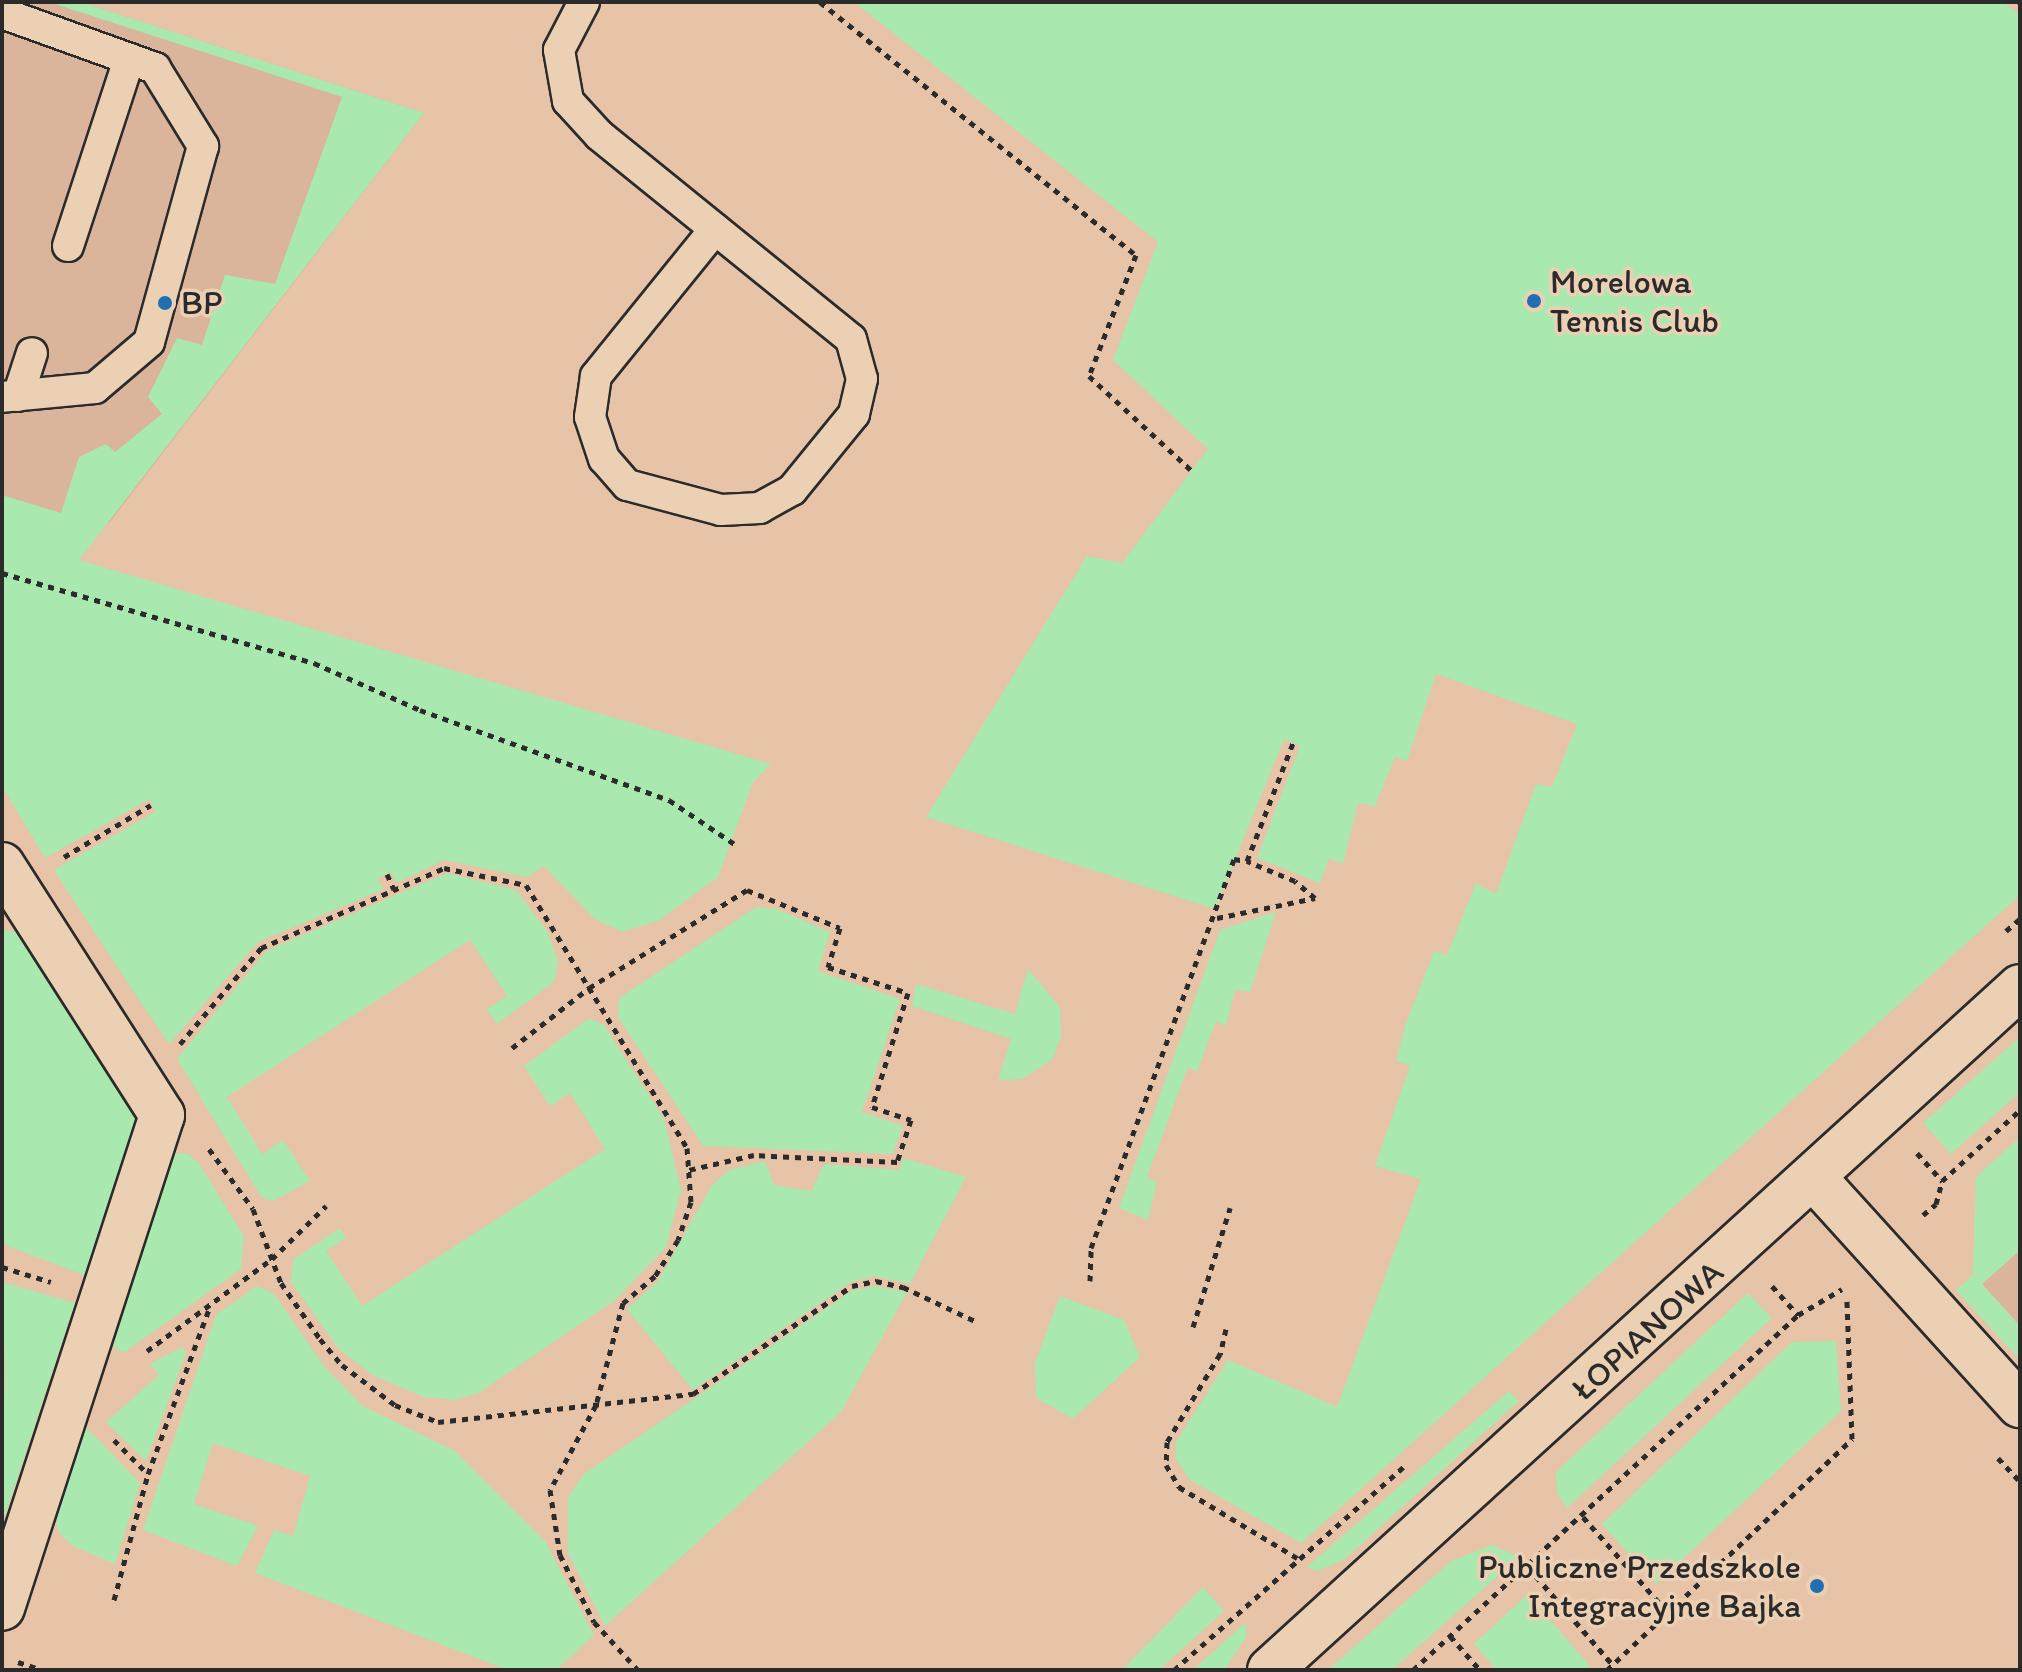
<!DOCTYPE html>
<meta charset="utf-8">
<style>
body{margin:0}
#map{position:relative;width:2022px;height:1672px;overflow:hidden;background:#e7c3a8;font-family:Itim,sans-serif}
div>[style]{position:absolute}
.built>*{inset:0;background:#dbb49c}
.green>*{inset:0;background:#a9e8af}
.path>*{height:5px;margin-top:-2.5px;transform-origin:0;background:repeating-linear-gradient(90deg,#2b2b2b 0 6px,transparent 0 12px)}
.roads{filter:drop-shadow(2px 0 #2b2b2b) drop-shadow(-2px 0 #2b2b2b) drop-shadow(0 2px #2b2b2b) drop-shadow(0 -2px #2b2b2b)}
.service>*{height:30px;margin:-15px;padding:0 15px;transform-origin:15px;border-radius:15px;background:#ecd0b3}
.minor>*{height:44px;margin:-22px;padding:0 22px;transform-origin:22px;border-radius:22px;background:#ecd0b3}
.dots>*{width:22px;height:22px;translate:-50% -50%;box-sizing:border-box;border:4px solid #ecd0b3;border-radius:50%}
span{translate:-50% -50%;white-space:nowrap;text-align:center;line-height:1.15;-webkit-text-stroke:7px #ecd0b3;paint-order:stroke}
.poi-label{font-size:34px;color:#2b2b2b}
.left{translate:0 -50%;text-align:left}
.right{translate:-100% -50%;text-align:right}
.street-label{font-size:34px;color:#2b2b2b}
.frame{position:absolute;inset:0;border:4px solid #2b2b2b;pointer-events:none}
</style>
<div id="map">
<div class="built">
<div style="clip-path:polygon(2px 2px,81px 2px,424px 113px,110px 522px,2px 533px)"></div>
<div style="clip-path:polygon(2020px 1250px,2020px 1326px,1982px 1284px)"></div>
</div>
<div class="green">
<div style="clip-path:polygon(49px 2px,81px 2px,424px 113px,79px 560px,771px 764px,753px 782px,718px 877px,658px 921px,622px 932px,595px 919px,544px 866px,527px 877px,444px 860px,397px 883px,391px 872px,377px 879px,384px 889px,258px 942px,169px 1044px,131px 988px,54px 870px,155px 812px,150px 799px,45px 858px,2px 786px,2px 495px,61px 513px,79px 457px,106px 444px,115px 452px,162px 414px,148px 397px,177px 338px,202px 345px,225px 275px,275px 284px,342px 97px)"></div>
<div style="clip-path:polygon(854px 2px,2002px 2px,2020px 15px,2020px 895px,1301px 1543px,1190px 1480px,1176px 1459px,1176px 1442px,1228px 1360px,1337px 1407px,1421px 1179px,1375px 1166px,1410px 1065px,1396px 1061px,1405px 1026px,1434px 951px,1447px 955px,1476px 883px,1496px 894px,1536px 784px,1552px 787px,1577px 724px,1436px 674px,1407px 761px,1395px 757px,1375px 806px,1358px 803px,1343px 864px,1329px 858px,1320px 883px,1257px 858px,1300px 746px,1284px 739px,1215px 909px,926px 817px,1087px 556px,1122px 563px,1208px 449px,1113px 360px,1158px 242px)"></div>
<div style="clip-path:polygon(447px 873px,516px 890px,547px 931px,558px 961px,554px 982px,497px 1024px,487px 1009px,507px 996px,470px 940px,227px 1097px,262px 1154px,283px 1140px,310px 1181px,273px 1201px,262px 1198px,177px 1059px,266px 951px)"></div>
<div style="clip-path:polygon(756px 907px,777px 909px,830px 932px,818px 971px,900px 999px,862px 1112px,903px 1126px,893px 1154px,703px 1146px,618px 1017px,619px 998px)"></div>
<div style="clip-path:polygon(1276px 912px,1250px 992px,1235px 990px,1226px 1026px,1216px 1021px,1197px 1072px,1188px 1067px,1147px 1177px,1157px 1182px,1148px 1220px,1119px 1208px,1220px 930px)"></div>
<div style="clip-path:polygon(2px 929px,18px 933px,134px 1107px,136px 1130px,87px 1276px,7px 1246px,2px 1239px)"></div>
<div style="clip-path:polygon(1028px 969px,1060px 1007px,1061px 1036px,1053px 1059px,1022px 1079px,998px 1080px,1011px 1039px,912px 1006px,916px 984px,1015px 1014px)"></div>
<div style="clip-path:polygon(589px 1018px,604px 1025px,664px 1119px,681px 1190px,666px 1247px,615px 1300px,479px 1393px,454px 1400px,424px 1397px,374px 1376px,339px 1349px,291px 1282px,293px 1260px,340px 1228px,346px 1238px,326px 1251px,362px 1306px,605px 1149px,570px 1093px,550px 1106px,524px 1066px)"></div>
<div style="clip-path:polygon(2020px 1037px,2020px 1092px,1951px 1154px,1923px 1123px)"></div>
<div style="clip-path:polygon(2020px 1137px,2020px 1250px,1982px 1284px,2020px 1326px,2020px 1360px,1956px 1290px,1973px 1275px,1976px 1177px)"></div>
<div style="clip-path:polygon(186px 1153px,198px 1162px,244px 1236px,241px 1269px,125px 1352px,117px 1350px,108px 1337px,163px 1168px,173px 1154px)"></div>
<div style="clip-path:polygon(903px 1158px,966px 1177px,910px 1284px,875px 1276px,851px 1282px,693px 1390px,627px 1309px,658px 1281px,712px 1185px,729px 1170px,765px 1161px,774px 1185px,811px 1191px,824px 1164px,899px 1170px)"></div>
<div style="clip-path:polygon(2px 1282px,75px 1303px,2px 1525px,5px 1368px)"></div>
<div style="clip-path:polygon(257px 1286px,274px 1294px,324px 1366px,363px 1406px,455px 1451px,545px 1541px,594px 1635px,556px 1670px,508px 1670px,255px 1573px,274px 1530px,293px 1536px,310px 1476px,213px 1443px,194px 1504px,258px 1526px,237px 1566px,143px 1530px,216px 1315px)"></div>
<div style="clip-path:polygon(875px 1286px,907px 1292px,841px 1412px,605px 1626px,568px 1553px,568px 1497px,584px 1474px,853px 1290px)"></div>
<div style="clip-path:polygon(1748px 1293px,1772px 1318px,1567px 1508px,1557px 1493px,1556px 1472px)"></div>
<div style="clip-path:polygon(1060px 1296px,1124px 1320px,1140px 1357px,1073px 1419px,1036px 1398px,1035px 1363px)"></div>
<div style="clip-path:polygon(1836px 1341px,1841px 1411px,1656px 1584px,1602px 1524px,1792px 1342px)"></div>
<div style="clip-path:polygon(182px 1347px,186px 1353px,146px 1461px,106px 1422px,159px 1375px,150px 1364px)"></div>
<div style="clip-path:polygon(1509px 1391px,1519px 1401px,1344px 1560px,1317px 1571px,1307px 1567px)"></div>
<div style="clip-path:polygon(83px 1424px,140px 1483px,115px 1564px,73px 1546px,58px 1532px,55px 1512px)"></div>
<div style="clip-path:polygon(1492px 1545px,1519px 1557px,1392px 1670px,1328px 1670px,1451px 1561px)"></div>
<div style="clip-path:polygon(1203px 1587px,1224px 1611px,1159px 1670px,1122px 1670px)"></div>
<div style="clip-path:polygon(1528px 1594px,1590px 1666px,1586px 1670px,1497px 1670px,1474px 1644px)"></div>
<div style="clip-path:polygon(1245px 1623px,1247px 1636px,1224px 1670px,1193px 1670px)"></div>
</div>
<div class="path">
<div style="left:820px;top:2px;width:405px;rotate:38.7deg"></div>
<div style="left:1136px;top:255px;width:130px;rotate:111.2deg"></div>
<div style="left:1089px;top:376px;width:140px;rotate:42.7deg"></div>
<div style="left:2019px;top:2px;width:1px;rotate:45deg"></div>
<div style="left:2px;top:573px;width:325px;rotate:16.1deg"></div>
<div style="left:314px;top:663px;width:116px;rotate:23.9deg"></div>
<div style="left:420px;top:710px;width:265px;rotate:19.9deg"></div>
<div style="left:669px;top:800px;width:81px;rotate:33.9deg"></div>
<div style="left:64px;top:857px;width:101px;rotate:-30.9deg"></div>
<div style="left:387px;top:874px;width:17px;rotate:66deg"></div>
<div style="left:1217px;top:918px;width:100px;rotate:-11.5deg"></div>
<div style="left:1315px;top:898px;width:26px;rotate:-140deg"></div>
<div style="left:1295px;top:881px;width:52px;rotate:-157.4deg"></div>
<div style="left:2006px;top:931px;width:18px;rotate:-41deg"></div>
<div style="left:180px;top:1044px;width:126px;rotate:-49.8deg"></div>
<div style="left:261px;top:948px;width:200px;rotate:-23.6deg"></div>
<div style="left:444px;top:868px;width:84px;rotate:11.7deg"></div>
<div style="left:526px;top:885px;width:308px;rotate:58.5deg"></div>
<div style="left:687px;top:1148px;width:54px;rotate:85.8deg"></div>
<div style="left:691px;top:1202px;width:40px;rotate:108.9deg"></div>
<div style="left:678px;top:1240px;width:43px;rotate:122.6deg"></div>
<div style="left:655px;top:1276px;width:42px;rotate:139.8deg"></div>
<div style="left:623px;top:1303px;width:106px;rotate:104.8deg"></div>
<div style="left:596px;top:1405px;width:97px;rotate:118.4deg"></div>
<div style="left:550px;top:1490px;width:66px;rotate:81.3deg"></div>
<div style="left:560px;top:1555px;width:75px;rotate:63.1deg"></div>
<div style="left:594px;top:1622px;width:65px;rotate:47.5deg"></div>
<div style="left:512px;top:1048px;width:98px;rotate:-37.9deg"></div>
<div style="left:589px;top:988px;width:186px;rotate:-31.8deg"></div>
<div style="left:747px;top:890px;width:100px;rotate:22.2deg"></div>
<div style="left:840px;top:928px;width:41px;rotate:107.1deg"></div>
<div style="left:828px;top:967px;width:84px;rotate:18deg"></div>
<div style="left:908px;top:993px;width:120px;rotate:107.5deg"></div>
<div style="left:872px;top:1107px;width:41px;rotate:18.4deg"></div>
<div style="left:911px;top:1120px;width:44px;rotate:108.4deg"></div>
<div style="left:897px;top:1162px;width:143px;rotate:-177.2deg"></div>
<div style="left:754px;top:1155px;width:68px;rotate:167.2deg"></div>
<div style="left:209px;top:1149px;width:74px;rotate:53.7deg"></div>
<div style="left:253px;top:1209px;width:79px;rotate:69.3deg"></div>
<div style="left:281px;top:1283px;width:68px;rotate:55.1deg"></div>
<div style="left:320px;top:1339px;width:34px;rotate:50deg"></div>
<div style="left:342px;top:1365px;width:66px;rotate:37deg"></div>
<div style="left:395px;top:1405px;width:46px;rotate:21.6deg"></div>
<div style="left:438px;top:1422px;width:257px;rotate:-6.3deg"></div>
<div style="left:693px;top:1394px;width:192px;rotate:-34.2deg"></div>
<div style="left:852px;top:1286px;width:25px;rotate:-12deg"></div>
<div style="left:876px;top:1281px;width:28px;rotate:13deg"></div>
<div style="left:903px;top:1287px;width:82px;rotate:25.3deg"></div>
<div style="left:1917px;top:1153px;width:38px;rotate:48deg"></div>
<div style="left:1923px;top:1215px;width:17px;rotate:-40deg"></div>
<div style="left:1936px;top:1204px;width:24px;rotate:-75deg"></div>
<div style="left:1942px;top:1181px;width:105px;rotate:-42.3deg"></div>
<div style="left:2px;top:1267px;width:51px;rotate:17deg"></div>
<div style="left:1090px;top:1281px;width:33px;rotate:-88deg"></div>
<div style="left:1091px;top:1248px;width:414px;rotate:-69.8deg"></div>
<div style="left:1234px;top:859px;width:13px;rotate:9deg"></div>
<div style="left:1247px;top:861px;width:127px;rotate:-68.7deg"></div>
<div style="left:1772px;top:1286px;width:39px;rotate:48deg"></div>
<div style="left:1193px;top:1327px;width:125px;rotate:-72.7deg"></div>
<div style="left:1226px;top:1329px;width:26px;rotate:103deg"></div>
<div style="left:1220px;top:1354px;width:103px;rotate:121.1deg"></div>
<div style="left:1167px;top:1442px;width:23px;rotate:92deg"></div>
<div style="left:1166px;top:1465px;width:26px;rotate:59deg"></div>
<div style="left:1179px;top:1487px;width:138px;rotate:31deg"></div>
<div style="left:147px;top:1351px;width:155px;rotate:-36.4deg"></div>
<div style="left:272px;top:1259px;width:76px;rotate:-44.5deg"></div>
<div style="left:114px;top:1440px;width:48px;rotate:45deg"></div>
<div style="left:1998px;top:1458px;width:33px;rotate:47deg"></div>
<div style="left:1583px;top:1517px;width:130px;rotate:48.4deg"></div>
<div style="left:1528px;top:1567px;width:130px;rotate:49.1deg"></div>
<div style="left:114px;top:1600px;width:131px;rotate:-74.9deg"></div>
<div style="left:148px;top:1474px;width:179px;rotate:-69.7deg"></div>
<div style="left:1450px;top:1636px;width:45px;rotate:48.6deg"></div>
<div style="left:18px;top:1662px;width:26px;rotate:18deg"></div>
<div style="left:1174px;top:1670px;width:311px;rotate:-41.5deg"></div>
<div style="left:1413px;top:1670px;width:524px;rotate:-42.68deg"></div>
<div style="left:1798px;top:1315px;width:51px;rotate:-30.6deg"></div>
<div style="left:1607px;top:1670px;width:337px;rotate:-43.3deg"></div>
<div style="left:1852px;top:1439px;width:139px;rotate:-92.1deg"></div>
</div>
<div class="roads">
<div class="service">
<div style="left:584px;top:2px;width:54px;rotate:117.5deg"></div>
<div style="left:559px;top:50px;width:52px;rotate:80deg"></div>
<div style="left:568px;top:101px;width:46px;rotate:47.6deg"></div>
<div style="left:599px;top:135px;width:324px;rotate:39deg"></div>
<div style="left:851px;top:339px;width:41px;rotate:74.6deg"></div>
<div style="left:862px;top:379px;width:36px;rotate:103deg"></div>
<div style="left:854px;top:414px;width:98px;rotate:129.2deg"></div>
<div style="left:792px;top:490px;width:37px;rotate:151deg"></div>
<div style="left:760px;top:508px;width:39px;rotate:177deg"></div>
<div style="left:721px;top:510px;width:97px;rotate:-165.1deg"></div>
<div style="left:627px;top:485px;width:35px;rotate:-131deg"></div>
<div style="left:604px;top:459px;width:44px;rotate:-108.4deg"></div>
<div style="left:590px;top:417px;width:41px;rotate:-81.7deg"></div>
<div style="left:596px;top:376px;width:189px;rotate:-51deg"></div>
<div style="left:2px;top:13px;width:163px;rotate:19.8deg"></div>
<div style="left:155px;top:68px;width:92px;rotate:58.4deg"></div>
<div style="left:203px;top:146px;width:203px;rotate:105.4deg"></div>
<div style="left:149px;top:342px;width:71px;rotate:139.6deg"></div>
<div style="left:95px;top:388px;width:93px;rotate:174.5deg"></div>
<div style="left:68px;top:246px;width:197px;rotate:-71.9deg"></div>
<div style="left:18px;top:396px;width:45px;rotate:-72deg"></div>
</div>
<div class="minor">
<div style="left:2px;top:865px;width:297px;rotate:57.4deg"></div>
<div style="left:162px;top:1115px;width:518px;rotate:107.98deg"></div>
<div style="left:1813px;top:1177px;width:308px;rotate:47.8deg"></div>
<div style="left:1270px;top:1670px;width:1014px;rotate:-42.32deg"></div>
</div>
</div>
<div class="dots">
<div style="left:1534px;top:301px;background:#1f6fb2"></div>
<div style="left:165px;top:303px;background:#1f6fb2"></div>
<div style="left:1817px;top:1586px;background:#1f6fb2"></div>
</div>
<div class="poi-label">
<span class="left" style="left:1550px;top:301px">Morelowa<br>Tennis Club</span>
<span class="left" style="left:181px;top:303px">BP</span>
<span class="right" style="left:1801px;top:1586px">Publiczne Przedszkole<br>Integracyjne Bajka</span>
</div>
<div class="street-label">
<span style="left:1647px;top:1330px;rotate:-42deg">ŁOPIANOWA</span>
</div>
<div class="frame"></div>
</div>
